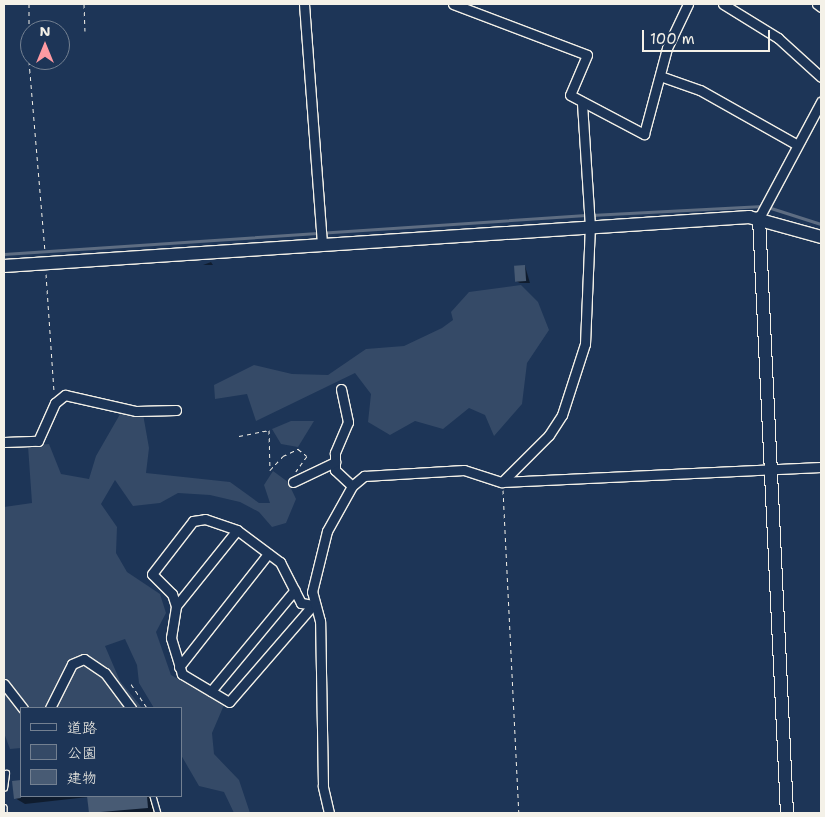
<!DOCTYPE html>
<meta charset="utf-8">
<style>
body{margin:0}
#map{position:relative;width:825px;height:817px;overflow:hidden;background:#1d3557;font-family:"Shantell Sans","Klee One",sans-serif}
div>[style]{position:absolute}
.green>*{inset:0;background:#354a67}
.shadow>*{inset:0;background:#0007}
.stream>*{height:2.5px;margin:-1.25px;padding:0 1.25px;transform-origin:1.25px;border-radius:1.25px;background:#5e6d82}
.building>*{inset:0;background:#485b74;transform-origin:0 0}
.path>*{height:1px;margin-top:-0.5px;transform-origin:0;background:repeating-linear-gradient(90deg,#f4f1e8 0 4px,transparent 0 8px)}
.roads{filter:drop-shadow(1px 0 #f4f1e8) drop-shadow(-1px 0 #f4f1e8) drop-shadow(0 1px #f4f1e8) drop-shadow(0 -1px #f4f1e8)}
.lane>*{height:4.5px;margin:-2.25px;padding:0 2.25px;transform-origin:2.25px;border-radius:2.25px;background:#1d3557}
.street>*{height:9px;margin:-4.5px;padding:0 4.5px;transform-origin:4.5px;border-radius:4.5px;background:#1d3557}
.secondary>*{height:12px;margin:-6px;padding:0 6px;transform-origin:6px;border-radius:6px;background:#1d3557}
span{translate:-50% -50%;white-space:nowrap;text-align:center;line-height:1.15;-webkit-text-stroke:4.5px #1d3557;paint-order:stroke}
.frame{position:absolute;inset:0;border:5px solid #f4f1e8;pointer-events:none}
.legend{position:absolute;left:20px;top:707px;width:162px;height:90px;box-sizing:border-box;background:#1d3557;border:1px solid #738091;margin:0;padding:6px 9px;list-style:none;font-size:15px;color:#f4f1e8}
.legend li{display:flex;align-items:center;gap:10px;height:25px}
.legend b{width:25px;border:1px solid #738091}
.north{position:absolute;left:20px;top:20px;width:50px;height:50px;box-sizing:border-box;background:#1d3557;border:1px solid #738091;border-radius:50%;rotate:0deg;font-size:14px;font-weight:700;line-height:20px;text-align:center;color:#f4f1e8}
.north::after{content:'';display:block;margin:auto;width:18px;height:22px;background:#ff9aa2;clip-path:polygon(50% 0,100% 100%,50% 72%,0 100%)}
.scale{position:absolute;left:642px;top:30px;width:128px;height:22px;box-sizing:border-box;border:2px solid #f4f1e8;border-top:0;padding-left:6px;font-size:15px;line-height:18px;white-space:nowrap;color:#f4f1e8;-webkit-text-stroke:4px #1d3557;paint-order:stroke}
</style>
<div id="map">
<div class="green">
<div style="clip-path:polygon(521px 285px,538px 302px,549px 330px,527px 363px,522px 404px,494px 436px,485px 415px,469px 408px,443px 429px,415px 421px,390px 435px,368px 422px,371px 394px,355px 373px,256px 421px,247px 394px,215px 399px,214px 385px,254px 365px,292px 374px,328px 375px,366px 349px,404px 346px,442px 328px,453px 320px,451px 312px,469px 292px)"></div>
<div style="clip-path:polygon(123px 409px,143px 414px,149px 448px,146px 473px,230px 482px,259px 503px,270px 503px,264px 485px,273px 471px,288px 482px,296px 499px,286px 523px,272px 527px,259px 512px,240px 502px,210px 495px,178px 493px,160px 503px,133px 506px,115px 480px,101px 504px,117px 527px,116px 553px,127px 572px,160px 594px,166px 613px,156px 632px,171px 675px,224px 705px,212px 733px,214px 754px,239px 780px,250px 813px,234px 813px,224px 792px,199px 786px,181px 755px,181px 708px,154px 708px,139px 683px,137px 665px,125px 639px,105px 646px,120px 681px,142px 708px,21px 708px,21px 748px,10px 749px,4px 733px,4px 507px,32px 503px,28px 446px,49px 444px,61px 474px,89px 479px,96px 456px)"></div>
<div style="clip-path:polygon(291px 421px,314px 421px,298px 447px,281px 444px,272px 429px)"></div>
</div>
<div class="shadow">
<div style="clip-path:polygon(211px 262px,213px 265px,203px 265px)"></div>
<div style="clip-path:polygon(525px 266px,530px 283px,520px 283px,516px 281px)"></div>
<div style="clip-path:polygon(21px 781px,21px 796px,155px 796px,156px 813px,90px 813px,88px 797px,25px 804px,15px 798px,14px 782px)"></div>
</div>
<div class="stream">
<div style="left:768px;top:207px;width:56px;rotate:17.8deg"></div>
<div style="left:591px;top:215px;width:172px;rotate:-3deg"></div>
<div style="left:4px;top:254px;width:583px;rotate:-3.83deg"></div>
</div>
<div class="building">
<div style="left:525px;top:265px;width:16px;height:11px;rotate:86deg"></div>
<div style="clip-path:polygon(21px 780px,21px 798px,14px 799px,12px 781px)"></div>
<div style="clip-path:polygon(87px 796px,147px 796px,148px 808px,89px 813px)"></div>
</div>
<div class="path">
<div style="left:29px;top:4px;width:57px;rotate:90deg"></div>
<div style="left:29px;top:61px;width:192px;rotate:85.2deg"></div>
<div style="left:84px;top:4px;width:27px;rotate:88deg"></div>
<div style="left:46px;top:274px;width:118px;rotate:86.1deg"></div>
<div style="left:239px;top:436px;width:31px;rotate:-11deg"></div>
<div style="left:269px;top:430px;width:40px;rotate:88.6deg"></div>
<div style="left:270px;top:470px;width:19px;rotate:-47deg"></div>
<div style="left:283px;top:456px;width:17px;rotate:-25deg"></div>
<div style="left:298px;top:449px;width:11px;rotate:38deg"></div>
<div style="left:307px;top:456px;width:19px;rotate:126deg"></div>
<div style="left:503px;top:490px;width:323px;rotate:87.2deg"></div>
<div style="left:131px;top:684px;width:29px;rotate:56deg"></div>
</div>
<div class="roads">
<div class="lane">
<div style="left:4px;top:788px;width:15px;rotate:-82deg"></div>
<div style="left:153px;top:796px;width:18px;rotate:74deg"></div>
<div style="left:4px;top:807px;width:6px;rotate:90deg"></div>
</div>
<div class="street">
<div style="left:304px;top:4px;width:242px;rotate:85.7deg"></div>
<div style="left:453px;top:4px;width:143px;rotate:20.8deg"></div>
<div style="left:587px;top:55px;width:43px;rotate:113deg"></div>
<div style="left:570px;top:95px;width:84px;rotate:27.8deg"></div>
<div style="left:644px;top:134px;width:89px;rotate:-75deg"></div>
<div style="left:667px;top:48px;width:49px;rotate:-64.5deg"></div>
<div style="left:723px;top:4px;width:65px;rotate:31.7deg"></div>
<div style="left:778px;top:38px;width:58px;rotate:42.2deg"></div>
<div style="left:817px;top:4px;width:5px;rotate:37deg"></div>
<div style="left:660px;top:76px;width:42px;rotate:19.3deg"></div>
<div style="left:700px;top:90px;width:110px;rotate:29.4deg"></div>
<div style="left:759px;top:218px;width:132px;rotate:-61.9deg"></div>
<div style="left:341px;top:389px;width:34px;rotate:78deg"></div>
<div style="left:348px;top:422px;width:34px;rotate:113deg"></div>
<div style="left:335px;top:453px;width:17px;rotate:90deg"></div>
<div style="left:335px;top:470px;width:23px;rotate:43deg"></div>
<div style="left:4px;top:442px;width:34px;rotate:-2deg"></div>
<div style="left:38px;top:441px;width:42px;rotate:-65.9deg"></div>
<div style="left:55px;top:403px;width:13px;rotate:-39deg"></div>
<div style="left:65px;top:395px;width:73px;rotate:12.7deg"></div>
<div style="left:136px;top:411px;width:40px;rotate:-1.4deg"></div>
<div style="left:293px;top:482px;width:47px;rotate:-25.5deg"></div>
<div style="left:502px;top:482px;width:66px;rotate:-45deg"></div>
<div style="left:549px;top:435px;width:24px;rotate:-57deg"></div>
<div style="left:562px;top:415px;width:75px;rotate:-72.1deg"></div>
<div style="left:585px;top:344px;width:117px;rotate:-87.6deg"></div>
<div style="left:590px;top:227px;width:125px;rotate:-93.7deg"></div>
<div style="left:205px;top:519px;width:34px;rotate:19deg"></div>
<div style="left:237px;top:530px;width:54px;rotate:36.7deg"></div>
<div style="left:280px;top:562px;width:46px;rotate:62.9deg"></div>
<div style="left:301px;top:603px;width:12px;rotate:9deg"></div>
<div style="left:313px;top:605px;width:128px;rotate:130.9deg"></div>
<div style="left:229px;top:702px;width:55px;rotate:-149.2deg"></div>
<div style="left:182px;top:674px;width:38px;rotate:-107deg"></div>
<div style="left:171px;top:638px;width:32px;rotate:-81deg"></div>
<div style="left:176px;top:606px;width:13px;rotate:-108deg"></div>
<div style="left:172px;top:594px;width:28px;rotate:-135deg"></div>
<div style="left:152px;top:574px;width:67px;rotate:-52.3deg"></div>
<div style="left:193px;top:521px;width:12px;rotate:-9deg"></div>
<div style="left:176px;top:606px;width:97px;rotate:-51.2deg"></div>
<div style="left:179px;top:667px;width:144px;rotate:-51.8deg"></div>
<div style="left:4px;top:684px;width:31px;rotate:52deg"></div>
<div style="left:211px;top:691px;width:131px;rotate:-50.3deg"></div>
<div style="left:50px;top:708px;width:49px;rotate:-63.4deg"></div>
<div style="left:72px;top:664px;width:13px;rotate:-23deg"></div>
<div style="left:84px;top:659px;width:25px;rotate:34deg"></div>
<div style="left:105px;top:673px;width:44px;rotate:53.4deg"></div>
<div style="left:329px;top:813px;width:28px;rotate:-103deg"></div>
<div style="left:323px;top:786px;width:165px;rotate:-91deg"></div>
<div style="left:320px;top:621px;width:30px;rotate:-105deg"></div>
<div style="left:312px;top:592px;width:63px;rotate:-76.2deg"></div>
<div style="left:327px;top:531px;width:51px;rotate:-60.9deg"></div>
<div style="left:352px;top:486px;width:16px;rotate:-40deg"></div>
<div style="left:364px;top:476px;width:100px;rotate:-3.4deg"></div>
<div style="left:464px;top:470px;width:40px;rotate:18deg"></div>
<div style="left:502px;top:482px;width:319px;rotate:-2.7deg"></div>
</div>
<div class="secondary">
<div style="left:759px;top:218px;width:596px;rotate:87.31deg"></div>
<div style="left:4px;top:266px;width:747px;rotate:-3.76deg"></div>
<div style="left:749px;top:217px;width:75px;rotate:15.5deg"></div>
</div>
</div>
<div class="frame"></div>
<ul class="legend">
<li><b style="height:6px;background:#1d3557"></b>道路</li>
<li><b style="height:14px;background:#354a67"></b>公園</li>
<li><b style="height:14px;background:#485b74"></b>建物</li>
</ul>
<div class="north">N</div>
<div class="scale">100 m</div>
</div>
